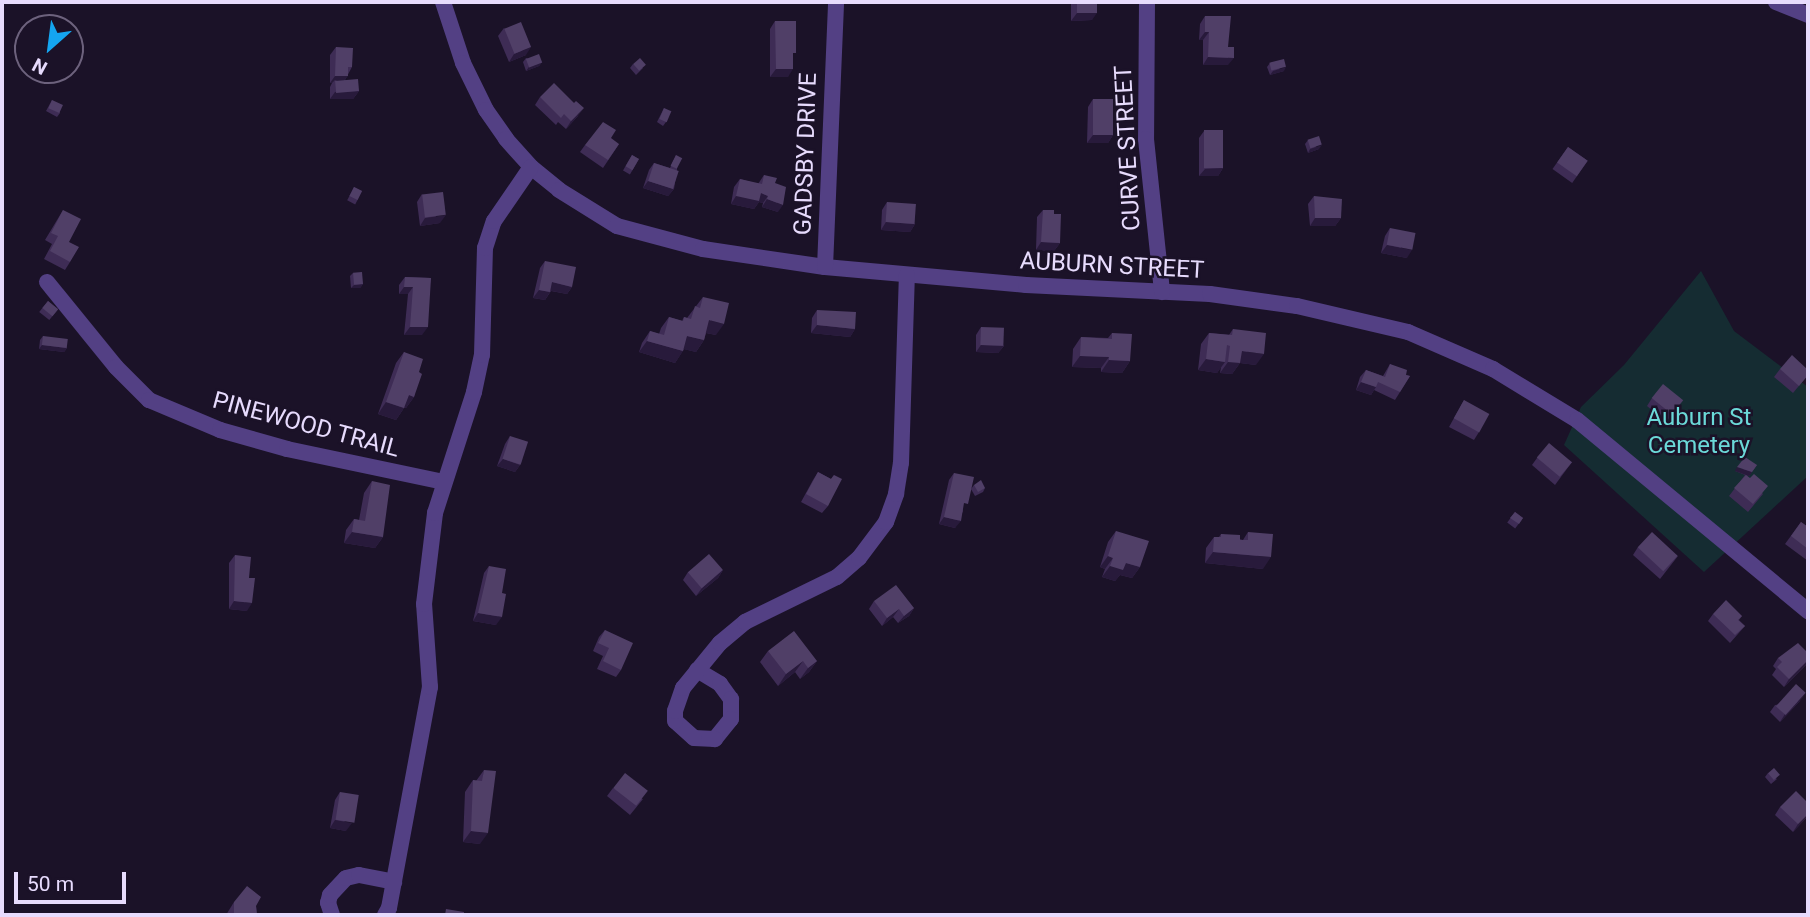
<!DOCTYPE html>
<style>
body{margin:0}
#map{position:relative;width:1810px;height:917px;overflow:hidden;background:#1b1228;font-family:Roboto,sans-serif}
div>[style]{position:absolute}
.green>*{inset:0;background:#152c32}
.minor>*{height:16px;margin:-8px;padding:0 8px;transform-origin:8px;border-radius:8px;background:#534084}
.wall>*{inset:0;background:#3e2c55;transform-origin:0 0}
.shaded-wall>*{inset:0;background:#281a3b}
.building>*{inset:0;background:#503f67;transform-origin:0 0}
span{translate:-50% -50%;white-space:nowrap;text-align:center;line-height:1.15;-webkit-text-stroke:5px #1b1228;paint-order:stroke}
.street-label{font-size:24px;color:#e7dbfd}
.park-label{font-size:24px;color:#6bd9d8}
.frame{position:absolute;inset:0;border:4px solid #e7dbfd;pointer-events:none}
.north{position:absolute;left:14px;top:14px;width:70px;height:70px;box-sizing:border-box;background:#1b1228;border:2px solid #6d627d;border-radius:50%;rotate:208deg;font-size:19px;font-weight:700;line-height:28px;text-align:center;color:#e7dbfd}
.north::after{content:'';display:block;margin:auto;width:24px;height:32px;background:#14a5f0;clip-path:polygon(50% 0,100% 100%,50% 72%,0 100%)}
.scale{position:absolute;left:14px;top:872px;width:112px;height:32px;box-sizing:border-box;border:4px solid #e7dbfd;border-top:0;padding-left:9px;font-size:21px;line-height:24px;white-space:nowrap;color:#e7dbfd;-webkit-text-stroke:5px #1b1228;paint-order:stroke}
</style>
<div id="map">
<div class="green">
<div style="clip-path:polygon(1701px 271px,1734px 331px,1808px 387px,1808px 476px,1704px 572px,1564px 445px,1581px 407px,1624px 365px)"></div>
</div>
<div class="minor">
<div style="left:443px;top:2px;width:64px;rotate:71.8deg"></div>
<div style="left:463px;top:63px;width:52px;rotate:63.9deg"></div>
<div style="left:486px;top:110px;width:35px;rotate:55deg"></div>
<div style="left:506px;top:139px;width:38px;rotate:48deg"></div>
<div style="left:531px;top:167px;width:36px;rotate:39deg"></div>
<div style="left:559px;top:190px;width:68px;rotate:31.8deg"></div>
<div style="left:617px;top:226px;width:89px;rotate:15deg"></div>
<div style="left:703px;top:249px;width:123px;rotate:8.4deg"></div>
<div style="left:825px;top:267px;width:202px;rotate:5.1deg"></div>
<div style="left:1026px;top:285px;width:184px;rotate:2.8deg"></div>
<div style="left:1210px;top:294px;width:88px;rotate:7.9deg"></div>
<div style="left:1297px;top:306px;width:114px;rotate:13.2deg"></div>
<div style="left:1408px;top:332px;width:93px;rotate:23.5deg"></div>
<div style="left:1493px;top:369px;width:98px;rotate:31.3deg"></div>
<div style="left:1577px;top:420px;width:300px;rotate:39.6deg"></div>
<div style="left:1147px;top:2px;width:137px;rotate:90.4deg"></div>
<div style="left:1146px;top:139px;width:154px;rotate:84deg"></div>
<div style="left:1776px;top:2px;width:35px;rotate:22deg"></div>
<div style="left:825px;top:267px;width:265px;rotate:-87.6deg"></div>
<div style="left:47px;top:282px;width:109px;rotate:50.9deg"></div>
<div style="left:116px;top:367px;width:47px;rotate:45deg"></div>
<div style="left:149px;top:400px;width:77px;rotate:22.9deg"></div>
<div style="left:220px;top:430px;width:70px;rotate:15.8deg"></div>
<div style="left:287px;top:449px;width:159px;rotate:11.9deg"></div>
<div style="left:697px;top:670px;width:27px;rotate:31deg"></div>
<div style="left:720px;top:684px;width:19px;rotate:54deg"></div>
<div style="left:731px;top:699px;width:20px;rotate:90deg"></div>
<div style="left:731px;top:719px;width:26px;rotate:129deg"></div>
<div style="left:715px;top:739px;width:21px;rotate:-177deg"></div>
<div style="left:694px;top:738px;width:25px;rotate:-138deg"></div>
<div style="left:675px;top:721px;width:10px;rotate:-90deg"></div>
<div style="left:675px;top:711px;width:24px;rotate:-71deg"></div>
<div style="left:683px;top:688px;width:58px;rotate:-50.6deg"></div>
<div style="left:720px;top:643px;width:33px;rotate:-40deg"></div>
<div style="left:745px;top:622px;width:102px;rotate:-26.1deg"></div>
<div style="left:837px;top:577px;width:29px;rotate:-41deg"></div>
<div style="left:859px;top:558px;width:45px;rotate:-53.1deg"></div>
<div style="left:886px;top:522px;width:30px;rotate:-70deg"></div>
<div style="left:896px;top:494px;width:31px;rotate:-81deg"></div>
<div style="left:901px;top:463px;width:188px;rotate:-88.2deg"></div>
<div style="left:332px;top:915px;width:13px;rotate:-108deg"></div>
<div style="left:328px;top:903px;width:8px;rotate:-76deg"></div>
<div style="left:330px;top:895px;width:23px;rotate:-47deg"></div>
<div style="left:346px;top:878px;width:13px;rotate:-13deg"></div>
<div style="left:359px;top:875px;width:36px;rotate:11deg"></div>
<div style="left:385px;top:915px;width:8px;rotate:-60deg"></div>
<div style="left:389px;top:908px;width:225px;rotate:-79.5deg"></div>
<div style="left:430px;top:687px;width:83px;rotate:-94.1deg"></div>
<div style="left:424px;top:604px;width:92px;rotate:-83.1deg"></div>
<div style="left:435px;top:513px;width:127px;rotate:-72.1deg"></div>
<div style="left:474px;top:392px;width:38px;rotate:-78deg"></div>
<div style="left:482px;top:355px;width:107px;rotate:-88.4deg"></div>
<div style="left:485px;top:248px;width:28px;rotate:-72deg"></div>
<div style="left:494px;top:221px;width:65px;rotate:-55.6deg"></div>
</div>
<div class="wall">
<div style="clip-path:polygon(1071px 2px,1097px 2px,1092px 20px,1071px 21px)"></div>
<div style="clip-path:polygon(1205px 16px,1228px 47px,1228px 65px,1203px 65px,1203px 40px,1199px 40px,1200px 24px)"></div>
<div style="clip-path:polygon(775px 21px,793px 57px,788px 77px,770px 77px,770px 29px)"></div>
<div style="clip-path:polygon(504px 28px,526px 55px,509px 62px,498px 36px)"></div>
<div style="clip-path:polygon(336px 47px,352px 67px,345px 80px,359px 91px,353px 99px,330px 99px,330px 87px,332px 83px,330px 83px,330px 55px)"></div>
<div style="clip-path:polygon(526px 58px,542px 62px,539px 66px,526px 71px,523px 62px)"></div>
<div style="clip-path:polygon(1270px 63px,1284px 71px,1270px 75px,1267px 67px)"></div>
<div style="clip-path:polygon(633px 64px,643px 68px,636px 75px,630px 68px)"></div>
<div style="clip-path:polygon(540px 97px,574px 103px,578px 116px,566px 129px,558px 122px,556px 125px,535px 105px)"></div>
<div style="clip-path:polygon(1093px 99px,1113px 135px,1108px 143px,1087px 143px,1088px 107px)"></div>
<div style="clip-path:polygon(52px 100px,60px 113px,57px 117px,46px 111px)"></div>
<div style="clip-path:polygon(664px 108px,666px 122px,663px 126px,657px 122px)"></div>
<div style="clip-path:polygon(1204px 131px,1223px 168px,1218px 176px,1199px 176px,1199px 138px)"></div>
<div style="clip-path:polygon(1308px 140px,1319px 149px,1308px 153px,1305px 144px)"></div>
<div style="clip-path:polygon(619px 144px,603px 168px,580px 152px,585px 145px)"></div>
<div style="left:1568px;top:147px;width:24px;height:27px;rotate:35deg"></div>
<div style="left:632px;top:155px;width:8px;height:18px;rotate:30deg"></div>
<div style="clip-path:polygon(676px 155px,677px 170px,674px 189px,668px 196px,643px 188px,649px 170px,654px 163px,670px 168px)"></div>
<div style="clip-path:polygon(764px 175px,775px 183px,778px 212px,762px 207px,763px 203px,759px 202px,754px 209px,731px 204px,734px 187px,740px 179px,758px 184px)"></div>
<div style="left:354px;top:187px;width:9px;height:15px;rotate:27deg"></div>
<div style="clip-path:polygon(422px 194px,440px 223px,420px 226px,417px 202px)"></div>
<div style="clip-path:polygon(1314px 196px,1341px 218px,1335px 226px,1310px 226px,1308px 204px)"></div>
<div style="clip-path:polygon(887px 202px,915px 224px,910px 232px,881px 230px,882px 210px)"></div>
<div style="clip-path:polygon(63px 210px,69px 242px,70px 262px,65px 270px,44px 259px,52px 244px,45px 240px)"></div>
<div style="clip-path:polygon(1043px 210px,1054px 214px,1060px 243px,1054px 251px,1036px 250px,1037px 217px)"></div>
<div style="clip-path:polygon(1390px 228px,1407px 258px,1381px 253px,1385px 236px)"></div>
<div style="clip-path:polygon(545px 261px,572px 287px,567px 294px,551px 291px,545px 300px,533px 298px,540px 268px)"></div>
<div style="clip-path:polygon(353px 273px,363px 284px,360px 288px,351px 288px,350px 276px)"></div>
<div style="clip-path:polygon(405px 277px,431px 278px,422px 335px,404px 335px,408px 294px,399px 294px,399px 285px)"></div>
<div style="clip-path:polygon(703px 297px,716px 335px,706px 333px,704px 340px,696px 352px,684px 349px,675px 363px,639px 352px,642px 343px,650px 331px,659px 334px,661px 328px,669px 317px,682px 321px,684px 317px,687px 318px)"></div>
<div style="left:48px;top:301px;width:13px;height:14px;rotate:39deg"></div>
<div style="clip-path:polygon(817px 310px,855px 329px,850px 337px,811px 333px,812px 318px)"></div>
<div style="clip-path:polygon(981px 327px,1004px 346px,998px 353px,976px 352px,976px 335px)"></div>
<div style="clip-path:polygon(1233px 329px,1256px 365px,1240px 363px,1232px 374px,1220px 373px,1221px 367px,1217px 373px,1198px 370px,1201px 344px,1209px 333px,1229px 335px)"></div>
<div style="clip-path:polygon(1112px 333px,1130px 361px,1122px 373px,1101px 372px,1101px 368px,1072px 367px,1073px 349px,1081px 337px,1108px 338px)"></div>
<div style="clip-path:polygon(43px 336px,67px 348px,64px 352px,39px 349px,40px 340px)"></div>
<div style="clip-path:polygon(404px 352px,419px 372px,414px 397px,406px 408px,404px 408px,396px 420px,378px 414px,396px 363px)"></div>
<div style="clip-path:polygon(1390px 364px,1406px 375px,1410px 376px,1395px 400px,1374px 390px,1371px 395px,1356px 390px,1360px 377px,1366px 370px,1383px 376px)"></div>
<div style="clip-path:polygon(1780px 369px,1808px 375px,1793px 393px,1774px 377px)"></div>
<div style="clip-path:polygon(1652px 398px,1677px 408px,1666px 422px,1647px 406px)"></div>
<div style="clip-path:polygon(1464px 400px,1479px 432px,1474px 440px,1449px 427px)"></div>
<div style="clip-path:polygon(510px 436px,520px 465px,515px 472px,497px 466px,505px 444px)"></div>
<div style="clip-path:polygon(1537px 458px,1572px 462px,1555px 485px,1532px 465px)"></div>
<div style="clip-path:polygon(1757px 465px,1749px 476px,1746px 475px,1763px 494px,1748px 512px,1729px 496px,1745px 475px,1735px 471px)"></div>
<div style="clip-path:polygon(818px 472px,831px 479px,834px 475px,828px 506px,822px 513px,801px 502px,813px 480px)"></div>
<div style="clip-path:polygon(954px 473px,963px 511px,955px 528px,939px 524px,949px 480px)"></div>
<div style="clip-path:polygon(372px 481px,383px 537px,375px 548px,344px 543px,346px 530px,354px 519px,359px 520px,364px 493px)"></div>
<div style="clip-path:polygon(974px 485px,985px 488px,983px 492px,975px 496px,971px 489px)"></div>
<div style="left:1515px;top:512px;width:10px;height:13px;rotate:37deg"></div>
<div style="clip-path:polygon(1801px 522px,1808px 527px,1808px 561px,1785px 544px)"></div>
<div style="clip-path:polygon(1116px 531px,1140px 567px,1132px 578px,1120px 575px,1115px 581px,1102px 577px,1105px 569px,1100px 567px,1108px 542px)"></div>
<div style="clip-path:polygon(1248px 532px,1263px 569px,1205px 563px,1206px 548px,1214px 537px,1219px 537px,1221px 534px,1243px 540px)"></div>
<div style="clip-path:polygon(1638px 547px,1678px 556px,1660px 579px,1633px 555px)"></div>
<div style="clip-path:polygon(235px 555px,247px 611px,229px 609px,229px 563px)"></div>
<div style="clip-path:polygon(489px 566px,502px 593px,496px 625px,473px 621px,484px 573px)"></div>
<div style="clip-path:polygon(723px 570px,718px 578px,696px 596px,683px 580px,688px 572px)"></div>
<div style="clip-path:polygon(874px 601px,914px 608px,909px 616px,898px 623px,893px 617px,882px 626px,869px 609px)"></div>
<div style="clip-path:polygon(1713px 614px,1742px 616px,1739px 620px,1745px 626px,1730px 643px,1708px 621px)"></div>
<div style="clip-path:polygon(605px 630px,621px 670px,616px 677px,597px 669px,603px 656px,593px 651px,599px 637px)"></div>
<div style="clip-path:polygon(768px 651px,817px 661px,809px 672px,800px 679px,795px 672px,778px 686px,760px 662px)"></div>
<div style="clip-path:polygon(1808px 653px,1808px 662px,1807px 664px,1784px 687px,1772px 675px,1776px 669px,1773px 666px,1778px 658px)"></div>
<div style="clip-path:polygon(1800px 701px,1780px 722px,1770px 712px,1775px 705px)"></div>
<div style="clip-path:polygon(484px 770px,480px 844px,463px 842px,465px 792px,473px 780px,476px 781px)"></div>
<div style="clip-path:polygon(1768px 773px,1777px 779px,1771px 784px,1765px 777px)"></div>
<div style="clip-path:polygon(613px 788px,643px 799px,630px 815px,607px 796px)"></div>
<div style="clip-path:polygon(340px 792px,346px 831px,330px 828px,335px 800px)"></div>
<div style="clip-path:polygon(1808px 803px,1808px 816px,1793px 832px,1775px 815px,1780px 807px)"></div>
<div style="clip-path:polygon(234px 902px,256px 906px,257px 915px,226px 915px)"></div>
</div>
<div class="shaded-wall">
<div style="clip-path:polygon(1077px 13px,1097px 13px,1092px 20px,1071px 21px)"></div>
<div style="clip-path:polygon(1205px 32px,1209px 32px,1203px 40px,1199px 40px)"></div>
<div style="clip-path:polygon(531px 47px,526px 55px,509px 62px,514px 54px)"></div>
<div style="clip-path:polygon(1208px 57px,1234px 58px,1228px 65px,1203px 65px)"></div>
<div style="clip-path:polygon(542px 62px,539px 66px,526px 71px,529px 67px)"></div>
<div style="clip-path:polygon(1286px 67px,1284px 71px,1270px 75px,1273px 71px)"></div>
<div style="clip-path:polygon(776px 69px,793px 69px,788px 77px,770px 77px)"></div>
<div style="clip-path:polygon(335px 76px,348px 76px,342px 83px,335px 80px,332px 83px,330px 83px)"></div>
<div style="clip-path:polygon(359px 91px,353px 99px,330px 99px,335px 92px)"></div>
<div style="clip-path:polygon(584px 108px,578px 116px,566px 129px,571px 121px)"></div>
<div style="clip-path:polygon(1093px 135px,1113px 135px,1108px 143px,1087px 143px)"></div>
<div style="clip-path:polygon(1322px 145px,1319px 149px,1308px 153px,1310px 149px)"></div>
<div style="clip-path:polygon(1223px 168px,1218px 176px,1199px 176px,1205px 169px)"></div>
<div style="clip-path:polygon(648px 181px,674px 189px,668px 196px,643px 188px)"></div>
<div style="clip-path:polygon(761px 193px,768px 196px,763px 203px,759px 202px,754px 209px,731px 204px,736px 196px)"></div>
<div style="clip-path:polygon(767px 199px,783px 205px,778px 212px,762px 207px)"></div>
<div style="clip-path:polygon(446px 215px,440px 223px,420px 226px,425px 218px)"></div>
<div style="clip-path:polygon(1315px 218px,1341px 218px,1335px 226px,1310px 226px)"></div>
<div style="clip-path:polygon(886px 222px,915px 224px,910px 232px,881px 230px)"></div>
<div style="clip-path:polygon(1041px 242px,1060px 243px,1054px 251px,1036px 250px)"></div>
<div style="clip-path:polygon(1387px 245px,1412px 250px,1407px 258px,1381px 253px)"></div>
<div style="clip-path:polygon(552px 282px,572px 287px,567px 294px,547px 290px)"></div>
<div style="clip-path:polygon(363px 284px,360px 288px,351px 288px,354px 285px)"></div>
<div style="clip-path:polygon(404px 287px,413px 287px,408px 294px,399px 294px)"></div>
<div style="clip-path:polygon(539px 290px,550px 292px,545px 300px,533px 298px)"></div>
<div style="clip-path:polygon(709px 320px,724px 324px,716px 335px,701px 332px)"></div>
<div style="clip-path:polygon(817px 325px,855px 329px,850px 337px,811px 333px)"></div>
<div style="clip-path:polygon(410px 327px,428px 327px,422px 335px,404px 335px)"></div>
<div style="clip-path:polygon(687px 336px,704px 340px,696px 352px,679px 348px)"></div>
<div style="clip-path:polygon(647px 341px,683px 351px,675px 363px,639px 352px)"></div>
<div style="clip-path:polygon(42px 345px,67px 348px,64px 352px,39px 349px)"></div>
<div style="clip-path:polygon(981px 345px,1004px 346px,998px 353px,976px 352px)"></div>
<div style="clip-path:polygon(1242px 351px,1264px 354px,1256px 365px,1240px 363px,1232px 374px,1220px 373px,1228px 362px)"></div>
<div style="clip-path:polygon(1080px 356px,1109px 357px,1101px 368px,1072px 367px)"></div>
<div style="clip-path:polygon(1206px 359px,1225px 362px,1217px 373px,1198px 370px)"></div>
<div style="clip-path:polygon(1109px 360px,1130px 361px,1122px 373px,1101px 372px)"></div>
<div style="clip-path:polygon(1361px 382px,1376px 387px,1371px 395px,1356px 390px)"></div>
<div style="clip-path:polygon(409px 395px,414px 397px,406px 408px,401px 407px)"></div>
<div style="clip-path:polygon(386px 402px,404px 408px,396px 420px,378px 414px)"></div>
<div style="clip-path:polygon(503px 459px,520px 465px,515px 472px,497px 466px)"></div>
<div style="clip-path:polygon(1737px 467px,1752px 472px,1749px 476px,1735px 471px)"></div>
<div style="clip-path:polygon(944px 517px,961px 521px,955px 528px,939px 524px)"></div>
<div style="clip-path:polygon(352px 532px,383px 537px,375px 548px,344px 543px)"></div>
<div style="clip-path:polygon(1213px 552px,1271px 557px,1263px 569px,1205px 563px)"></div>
<div style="clip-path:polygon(1108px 556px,1113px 558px,1105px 569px,1100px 567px)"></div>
<div style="clip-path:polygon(1126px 563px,1140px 567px,1132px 578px,1120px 575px,1115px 581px,1102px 577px,1110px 566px)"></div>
<div style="clip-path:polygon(723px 570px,718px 578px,696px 596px,702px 588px)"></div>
<div style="clip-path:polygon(234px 601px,252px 603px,247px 611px,229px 609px)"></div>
<div style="clip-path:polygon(914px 608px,909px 616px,898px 623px,904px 616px)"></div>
<div style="clip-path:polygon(899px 609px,893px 617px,882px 626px,887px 618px)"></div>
<div style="clip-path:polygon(478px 613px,502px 617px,496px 625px,473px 621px)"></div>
<div style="clip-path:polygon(1808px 660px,1807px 664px,1784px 687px,1789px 679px)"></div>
<div style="clip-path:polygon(803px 661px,795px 672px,778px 686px,786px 674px)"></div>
<div style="clip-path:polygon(817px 661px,809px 672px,800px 679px,808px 668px)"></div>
<div style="clip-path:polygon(1806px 693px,1800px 701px,1780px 722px,1785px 714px)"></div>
<div style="clip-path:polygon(1808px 814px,1808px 816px,1793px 832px,1798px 824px)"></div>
<div style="clip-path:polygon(335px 820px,352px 823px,346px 831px,330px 828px)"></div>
<div style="clip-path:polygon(471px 831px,488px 833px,480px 844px,463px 842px)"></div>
</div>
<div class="building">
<div style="left:1077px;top:2px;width:20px;height:11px"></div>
<div style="clip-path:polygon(1205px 16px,1231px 16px,1228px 47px,1234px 47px,1234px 58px,1208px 57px,1209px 32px,1205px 32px)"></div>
<div style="clip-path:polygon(775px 21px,796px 21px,796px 53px,793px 53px,793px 69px,776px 69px)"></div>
<div style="left:521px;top:22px;width:27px;height:18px;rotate:68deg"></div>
<div style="clip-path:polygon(336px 47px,353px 48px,352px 67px,348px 67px,348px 76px,335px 76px)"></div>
<div style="left:539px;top:54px;width:9px;height:14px;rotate:69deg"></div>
<div style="left:640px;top:58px;width:9px;height:9px;rotate:49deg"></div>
<div style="left:1284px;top:59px;width:8px;height:15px;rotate:76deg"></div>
<div style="left:358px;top:79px;width:12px;height:23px;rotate:85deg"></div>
<div style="clip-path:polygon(554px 83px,574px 103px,576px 101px,584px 108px,571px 121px,564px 114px,561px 118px,540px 97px)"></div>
<div style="left:1093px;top:99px;width:20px;height:36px"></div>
<div style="left:52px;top:100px;width:12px;height:9px;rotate:24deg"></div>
<div style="left:664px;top:108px;width:8px;height:12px;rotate:23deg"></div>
<div style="clip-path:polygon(603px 122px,616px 130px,611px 138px,619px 144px,608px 160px,585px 145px)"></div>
<div style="left:1223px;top:130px;width:38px;height:19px;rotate:90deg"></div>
<div style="left:1319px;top:136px;width:9px;height:12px;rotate:72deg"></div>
<div style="left:1568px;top:147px;width:24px;height:19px;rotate:35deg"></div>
<div style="left:632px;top:155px;width:8px;height:13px;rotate:30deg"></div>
<div style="left:676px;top:155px;width:7px;height:12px;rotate:27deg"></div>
<div style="left:654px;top:163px;width:26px;height:19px;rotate:18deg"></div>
<div style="clip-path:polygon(764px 175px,777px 178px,775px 183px,786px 187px,783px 205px,767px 199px,768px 196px,761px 193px,759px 201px,736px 196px,740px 179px,762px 184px)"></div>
<div style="left:354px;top:187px;width:9px;height:10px;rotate:27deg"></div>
<div style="left:443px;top:192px;width:23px;height:21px;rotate:83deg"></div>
<div style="clip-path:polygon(1314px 196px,1342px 199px,1341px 218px,1315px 218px)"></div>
<div style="left:887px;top:202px;width:29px;height:20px;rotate:4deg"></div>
<div style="clip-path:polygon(63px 210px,81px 219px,69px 242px,79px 247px,70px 262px,50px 251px,58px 236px,51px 233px)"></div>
<div style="clip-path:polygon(1043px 210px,1054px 210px,1054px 214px,1061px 214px,1060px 243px,1041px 242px)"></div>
<div style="left:1390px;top:228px;width:26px;height:17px;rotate:11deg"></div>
<div style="clip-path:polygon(545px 261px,576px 267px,572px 287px,552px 282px,550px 292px,539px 290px)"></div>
<div style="left:362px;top:272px;width:12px;height:9px;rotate:85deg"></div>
<div style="clip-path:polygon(405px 277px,431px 278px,428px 327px,410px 327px,413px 287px,404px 287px)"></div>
<div style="clip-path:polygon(703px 297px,729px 303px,724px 324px,709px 320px,704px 340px,687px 336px,683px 351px,647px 341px,650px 331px,664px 335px,669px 317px,683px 321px,684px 317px,691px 319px,695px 306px,700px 308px)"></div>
<div style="left:48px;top:301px;width:13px;height:9px;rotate:39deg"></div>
<div style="clip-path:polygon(817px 310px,856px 312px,855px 329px,817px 325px)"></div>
<div style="left:981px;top:327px;width:23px;height:18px;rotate:2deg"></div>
<div style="clip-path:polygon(1233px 329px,1266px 333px,1264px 354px,1242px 351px,1240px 363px,1228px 362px,1230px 346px,1227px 345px,1225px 362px,1206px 359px,1209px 333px,1232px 335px)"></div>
<div style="clip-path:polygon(1112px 333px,1132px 334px,1130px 361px,1109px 360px,1109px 357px,1080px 356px,1081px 337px,1112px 339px)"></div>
<div style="left:43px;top:336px;width:25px;height:9px;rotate:7deg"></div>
<div style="clip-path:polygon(404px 352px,423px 359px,419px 372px,422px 374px,414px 397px,409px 395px,404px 408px,386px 402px)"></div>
<div style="clip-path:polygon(1792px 355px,1808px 370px,1808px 375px,1799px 386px,1780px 369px)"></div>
<div style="clip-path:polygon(1390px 364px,1407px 370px,1406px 375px,1410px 376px,1400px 392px,1378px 382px,1376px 387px,1361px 382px,1366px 370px,1385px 377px)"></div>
<div style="left:1663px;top:384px;width:26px;height:18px;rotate:39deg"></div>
<div style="left:1464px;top:400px;width:29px;height:21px;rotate:29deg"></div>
<div style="left:510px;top:436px;width:19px;height:24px;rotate:18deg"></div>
<div style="left:1549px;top:443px;width:30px;height:19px;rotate:40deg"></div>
<div style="clip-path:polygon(1745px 457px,1757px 465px,1752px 472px,1737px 467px)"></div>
<div style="clip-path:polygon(818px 472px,831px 479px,834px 475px,842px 479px,828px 506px,806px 494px)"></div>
<div style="clip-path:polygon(954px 473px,974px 477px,968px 504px,964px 503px,961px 521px,944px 517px)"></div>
<div style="clip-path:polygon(1754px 474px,1768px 486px,1753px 504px,1734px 488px,1746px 475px,1750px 478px)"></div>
<div style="clip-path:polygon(981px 480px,985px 488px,978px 492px,974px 485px)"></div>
<div style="clip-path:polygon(372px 481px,390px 485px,383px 537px,352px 532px,354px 519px,365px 521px)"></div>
<div style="clip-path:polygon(1515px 512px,1523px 518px,1519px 524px,1510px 518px)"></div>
<div style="clip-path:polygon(1801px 522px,1808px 527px,1808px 549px,1791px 536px)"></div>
<div style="clip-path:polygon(1116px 531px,1149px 541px,1140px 567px,1126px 563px,1123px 570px,1110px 566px,1113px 558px,1108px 556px)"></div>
<div style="clip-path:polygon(1248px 532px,1273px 534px,1271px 557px,1213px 552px,1214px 537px,1221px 537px,1221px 534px,1240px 535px,1240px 540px,1248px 540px)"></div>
<div style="left:1652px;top:532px;width:35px;height:21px;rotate:43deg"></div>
<div style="left:709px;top:554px;width:21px;height:28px;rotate:49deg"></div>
<div style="clip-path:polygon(235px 555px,251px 557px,249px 578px,255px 578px,252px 603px,234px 601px)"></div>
<div style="clip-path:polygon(489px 566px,506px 569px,502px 593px,506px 594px,502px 617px,478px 613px)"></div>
<div style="clip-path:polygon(896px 585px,914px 608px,904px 616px,899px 609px,887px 618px,874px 601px)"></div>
<div style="clip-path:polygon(1726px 600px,1742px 616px,1738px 620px,1745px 626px,1735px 635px,1713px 614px)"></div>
<div style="clip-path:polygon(605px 630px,633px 643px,621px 670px,603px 661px,609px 648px,598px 643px)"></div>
<div style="clip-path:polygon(794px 631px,817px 661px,808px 668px,803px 661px,786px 674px,768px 651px)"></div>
<div style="clip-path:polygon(1798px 643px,1808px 653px,1808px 660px,1789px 679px,1777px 667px,1782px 662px,1778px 658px)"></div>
<div style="left:1796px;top:684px;width:13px;height:30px;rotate:42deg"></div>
<div style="left:1774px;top:768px;width:9px;height:8px;rotate:49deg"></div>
<div style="clip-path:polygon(484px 770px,496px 771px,488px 833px,471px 831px,473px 780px,482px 781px)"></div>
<div style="left:625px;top:773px;width:29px;height:19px;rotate:38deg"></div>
<div style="clip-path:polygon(1796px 791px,1808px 803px,1808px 814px,1798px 824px,1780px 807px)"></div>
<div style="left:340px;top:792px;width:19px;height:28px;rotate:9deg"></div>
<div style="clip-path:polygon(247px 886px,261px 897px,256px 906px,257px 915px,234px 915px,234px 902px)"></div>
<div style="clip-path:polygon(446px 909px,464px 912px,464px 915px,445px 915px)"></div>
</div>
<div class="street-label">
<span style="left:1128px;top:148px;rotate:-93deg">CURVE STREET</span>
<span style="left:806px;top:154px;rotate:-88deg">GADSBY DRIVE</span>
<span style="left:1112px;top:266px;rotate:3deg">AUBURN STREET</span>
<span style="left:306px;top:425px;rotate:15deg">PINEWOOD TRAIL</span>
</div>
<div class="park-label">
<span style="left:1699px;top:432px">Auburn St<br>Cemetery</span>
</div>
<div class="frame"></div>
<div class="north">N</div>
<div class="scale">50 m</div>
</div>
